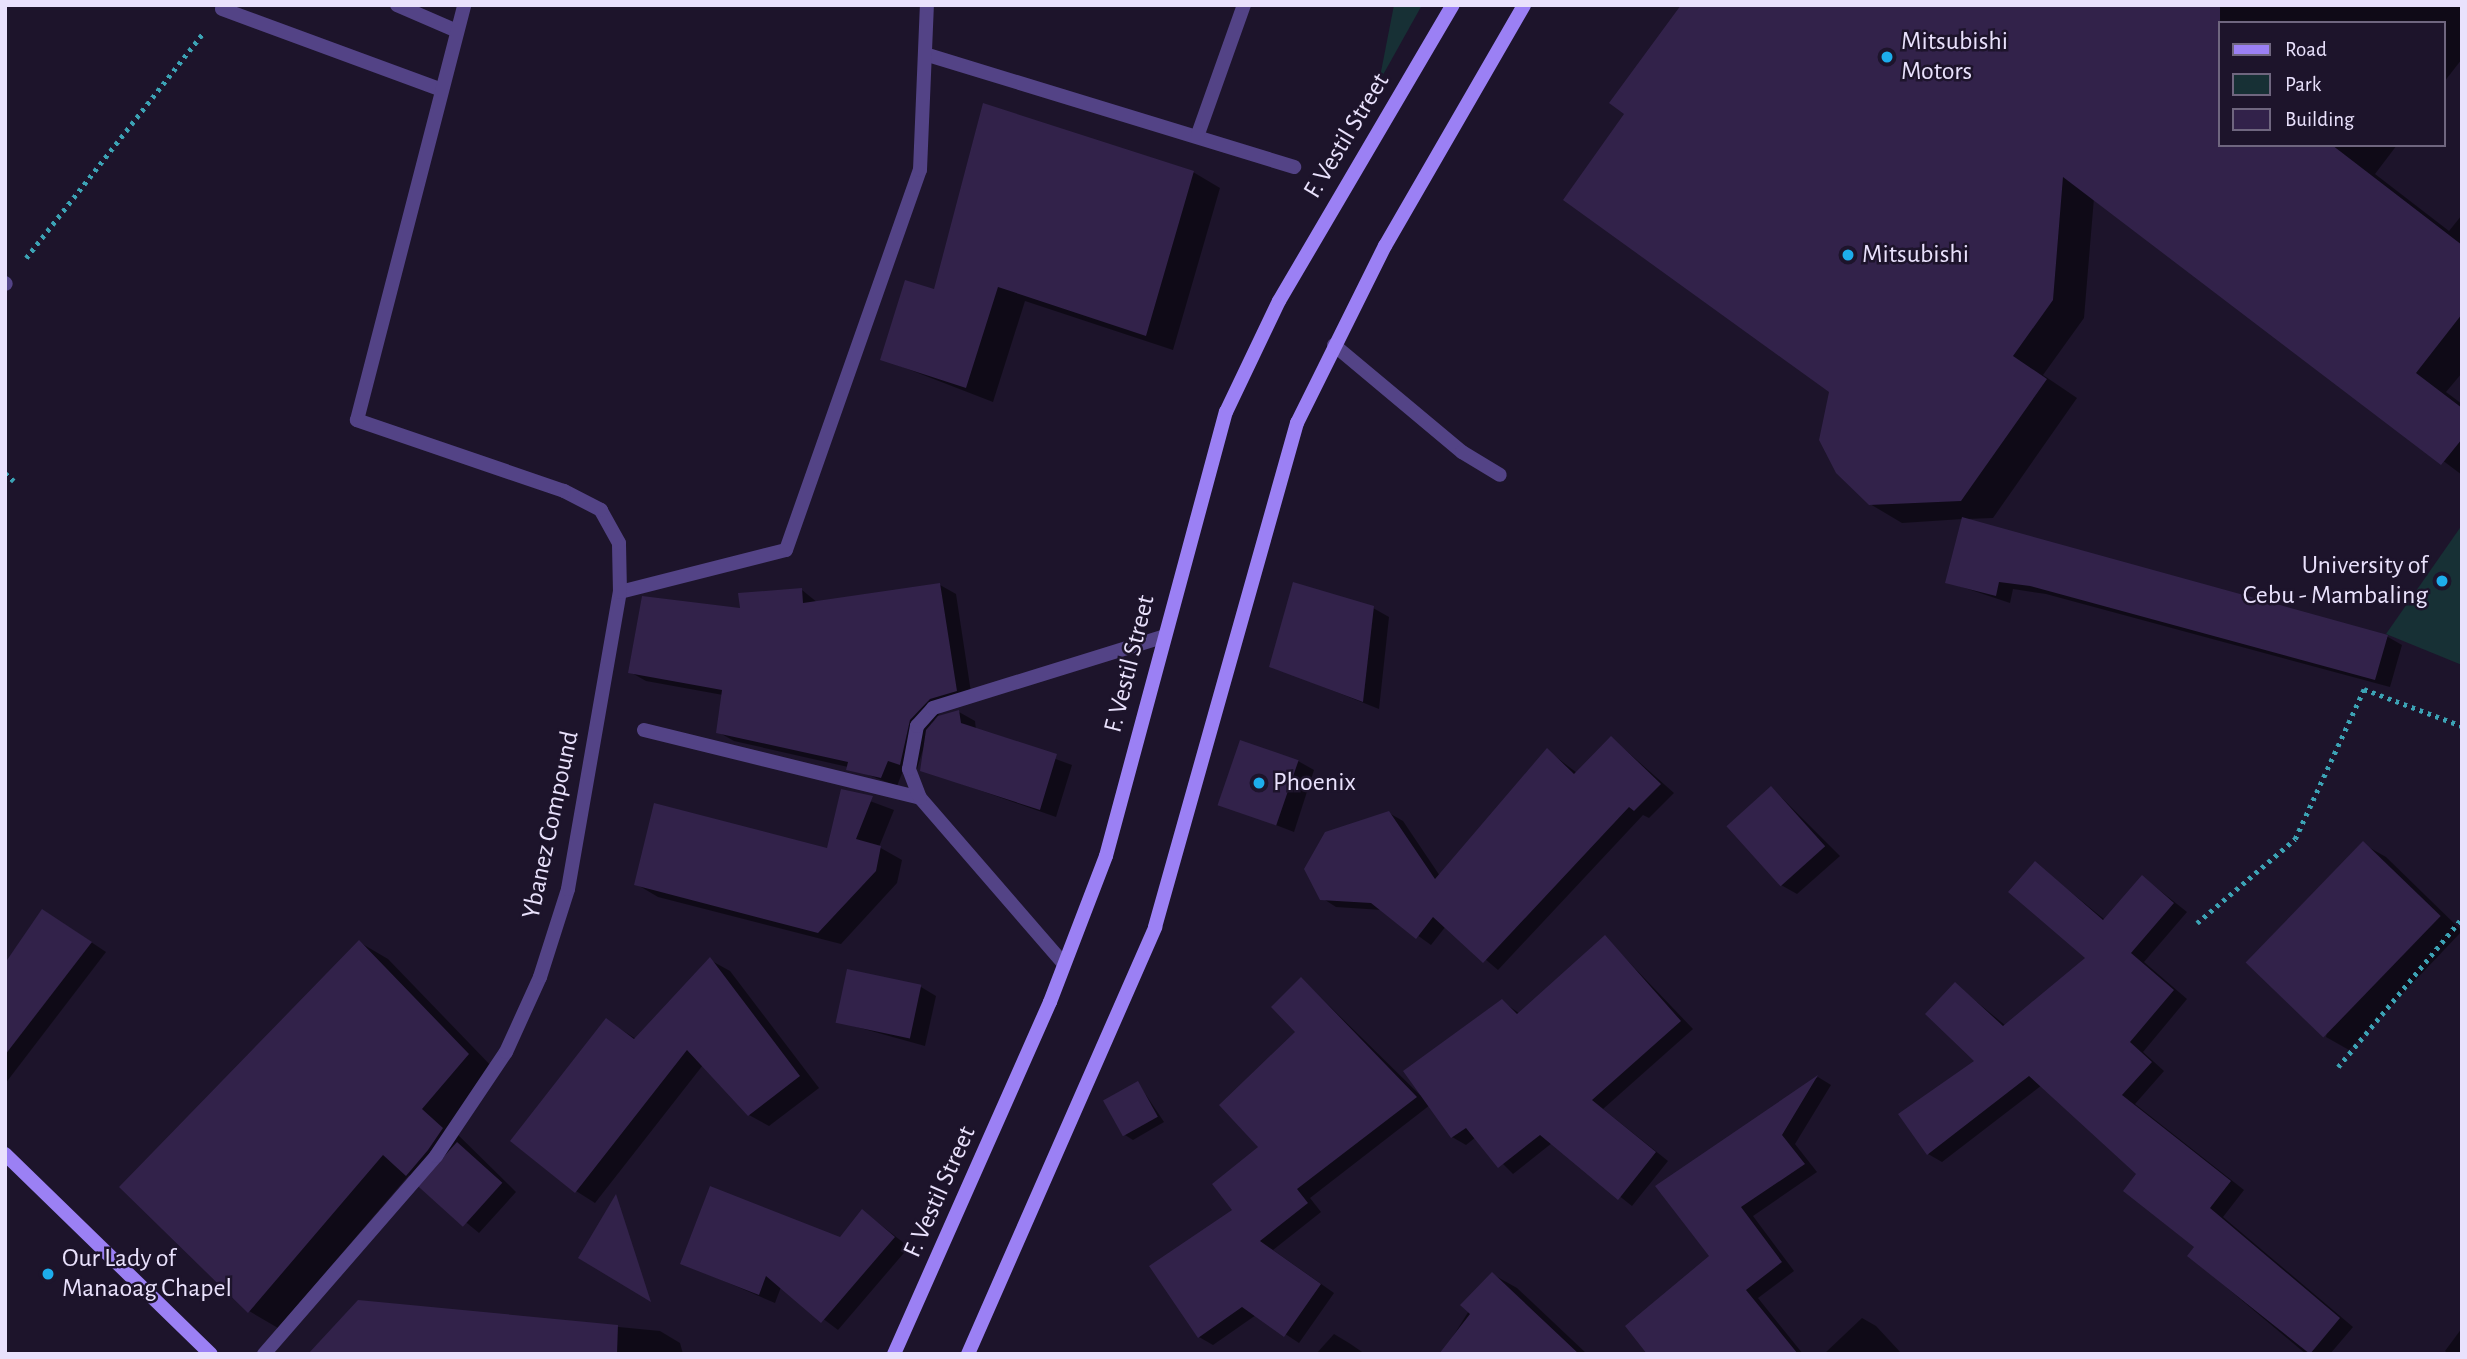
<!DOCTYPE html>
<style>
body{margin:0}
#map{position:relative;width:2467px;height:1359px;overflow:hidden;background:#1d142b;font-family:"Alegreya Sans",sans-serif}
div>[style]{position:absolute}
.green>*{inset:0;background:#173035}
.shadow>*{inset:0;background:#0007}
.building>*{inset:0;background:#32224a;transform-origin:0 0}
.path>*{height:4.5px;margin-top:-2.25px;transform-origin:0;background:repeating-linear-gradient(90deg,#3ca3b5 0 3.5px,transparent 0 8.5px)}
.service>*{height:14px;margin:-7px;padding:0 7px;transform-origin:7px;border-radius:7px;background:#534386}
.minor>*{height:14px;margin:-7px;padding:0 7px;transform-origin:7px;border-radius:7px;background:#534386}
.secondary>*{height:14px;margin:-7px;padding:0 7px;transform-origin:7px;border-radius:7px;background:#9b80f4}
.dots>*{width:19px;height:19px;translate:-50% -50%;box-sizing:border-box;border:4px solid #1d142b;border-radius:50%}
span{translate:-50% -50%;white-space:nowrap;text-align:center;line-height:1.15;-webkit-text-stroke:5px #1d142b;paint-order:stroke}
.poi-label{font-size:26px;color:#e9e1fc}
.left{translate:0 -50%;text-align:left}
.right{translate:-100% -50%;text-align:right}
.street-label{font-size:26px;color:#e9e1fc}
.frame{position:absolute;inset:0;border:7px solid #e9e1fc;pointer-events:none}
.legend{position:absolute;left:2218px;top:21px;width:228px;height:126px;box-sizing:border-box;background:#1d142b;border:2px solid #6f667f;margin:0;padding:9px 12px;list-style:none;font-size:21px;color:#e9e1fc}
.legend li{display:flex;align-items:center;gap:14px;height:35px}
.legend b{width:35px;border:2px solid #6f667f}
</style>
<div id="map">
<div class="green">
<div style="clip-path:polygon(1394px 5px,1422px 5px,1379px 82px)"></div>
<div style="clip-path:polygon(2462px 525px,2462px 665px,2386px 634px)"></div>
</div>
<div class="shadow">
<div style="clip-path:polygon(1683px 5px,2462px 5px,2462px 59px,2444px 82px,2444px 23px,2220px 23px,2220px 145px,2397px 145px,2375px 174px,2449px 231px,2462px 215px,2462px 373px,2446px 392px,2462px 404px,2462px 475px,2094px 198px,2084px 318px,2043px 375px,2077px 398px,1993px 518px,1966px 519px,2388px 637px,2402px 645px,2390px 687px,2046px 594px,2013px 589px,2010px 603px,1947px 582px,1963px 519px,1902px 523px,1870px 504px,1831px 391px,1627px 114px)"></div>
<div style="clip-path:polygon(1193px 172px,1220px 188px,1173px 350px,1025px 301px,993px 402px,882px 359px,935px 291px)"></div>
<div style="clip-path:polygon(940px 585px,956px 594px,972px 699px,946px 707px,934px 720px,959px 712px,975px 721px,976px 730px,1072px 765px,1056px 817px,922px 770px,932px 721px,916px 772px,904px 768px,897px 786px,848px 767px,734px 741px,718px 732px,723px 695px,646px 681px,630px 672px,742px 610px,802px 590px,818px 603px)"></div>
<div style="clip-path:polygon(1373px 608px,1389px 617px,1379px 709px,1271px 666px)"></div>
<div style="clip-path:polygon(1612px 738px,1674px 793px,1649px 818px,1643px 815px,1498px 970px,1446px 926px,1431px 945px,1382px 910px,1336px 907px,1322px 898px,1389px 813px,1403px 821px,1440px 876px,1547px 750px,1577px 773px)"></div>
<div style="clip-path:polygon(1298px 761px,1314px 770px,1294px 832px,1221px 804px)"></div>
<div style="clip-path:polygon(1772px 788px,1840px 856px,1797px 894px,1781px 885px)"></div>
<div style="clip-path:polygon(843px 791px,894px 810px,879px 847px,902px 860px,897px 883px,841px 944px,658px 897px,636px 884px,829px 850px)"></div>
<div style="clip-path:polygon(2363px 844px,2386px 857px,2462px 931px,2349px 1050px,2326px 1037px)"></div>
<div style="clip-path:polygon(2035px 863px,2105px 920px,2143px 877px,2187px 912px,2144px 962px,2187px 999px,2143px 1052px,2164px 1071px,2135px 1104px,2244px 1190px,2223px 1217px,2353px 1327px,2330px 1354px,2306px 1354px,2189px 1256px,2197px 1247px,2139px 1174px,2042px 1085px,1942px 1162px,1928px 1154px,1977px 1061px,1955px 984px,2006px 1026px,2088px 958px)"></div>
<div style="clip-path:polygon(58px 920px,106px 952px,5px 1084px,5px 966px)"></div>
<div style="clip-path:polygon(1605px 937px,1693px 1029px,1603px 1109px,1668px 1161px,1632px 1206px,1552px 1143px,1513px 1174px,1476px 1137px,1466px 1145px,1452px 1137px,1430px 1105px,1310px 1198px,1321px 1212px,1273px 1250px,1334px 1293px,1299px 1343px,1256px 1315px,1213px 1345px,1199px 1337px,1298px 1032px,1302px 979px,1420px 1095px,1502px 1001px,1520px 1014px)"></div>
<div style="clip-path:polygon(359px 942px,388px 959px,497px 1072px,450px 1127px,516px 1192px,479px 1233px,409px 1175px,278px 1328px,249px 1311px)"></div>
<div style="clip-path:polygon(710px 960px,730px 971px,819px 1088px,769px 1126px,749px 1115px,703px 1065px,595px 1203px,576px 1191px,606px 1020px,636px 1039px)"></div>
<div style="clip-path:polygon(921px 987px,936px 996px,925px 1046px,839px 1022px)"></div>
<div style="clip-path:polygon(1818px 1077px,1831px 1085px,1795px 1144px,1817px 1172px,1753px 1216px,1794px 1271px,1758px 1298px,1803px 1354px,1649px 1354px,1712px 1257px,1657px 1186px)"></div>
<div style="clip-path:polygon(1138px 1083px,1164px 1122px,1133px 1140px,1125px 1135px)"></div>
<div style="clip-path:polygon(863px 1211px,909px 1247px,838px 1330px,781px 1287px,775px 1303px,682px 1263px,841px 1239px)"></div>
<div style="clip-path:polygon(1492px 1274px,1517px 1288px,1587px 1354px,1442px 1354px)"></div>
<div style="clip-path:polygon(359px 1302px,660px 1331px,680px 1343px,683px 1354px,327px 1354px)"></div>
<div style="clip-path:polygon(1862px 1318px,1876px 1326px,1902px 1354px,1824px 1354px)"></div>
<div style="clip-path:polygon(2462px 1328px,2462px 1354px,2449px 1354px,2445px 1351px)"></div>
<div style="clip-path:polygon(1334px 1334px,1349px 1343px,1365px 1354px,1316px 1354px)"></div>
</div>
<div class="building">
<div style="clip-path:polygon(1681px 5px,2220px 5px,2220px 145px,2332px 145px,2462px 245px,2462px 314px,2416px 373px,2462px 408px,2462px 439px,2441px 465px,2063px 177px,2053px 300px,2013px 356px,2047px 379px,1961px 501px,1869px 505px,1836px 473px,1819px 440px,1829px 392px,1563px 200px,1624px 114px,1609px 103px)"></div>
<div style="clip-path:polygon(983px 103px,1194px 171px,1146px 336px,998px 287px,966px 388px,880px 360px,905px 280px,934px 289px)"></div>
<div style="clip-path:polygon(1962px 517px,2388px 635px,2375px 680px,2030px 586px,1999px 582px,1996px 596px,1945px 583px)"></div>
<div style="clip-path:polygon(1293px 582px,1374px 606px,1363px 702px,1269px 667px)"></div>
<div style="clip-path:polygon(940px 583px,957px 691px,930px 699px,910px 720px,900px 765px,888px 761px,881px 778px,846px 770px,848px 762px,716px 733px,722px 690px,628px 673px,642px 596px,740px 608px,738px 593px,802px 588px,803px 603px)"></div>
<div style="clip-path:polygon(959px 710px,961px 723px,1057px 754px,1040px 810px,920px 771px,926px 730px,938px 716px)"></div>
<div style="clip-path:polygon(1611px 736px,1661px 784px,1634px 811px,1629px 807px,1483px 963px,1433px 917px,1416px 939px,1371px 903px,1320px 900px,1304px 869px,1325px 832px,1389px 811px,1435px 879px,1547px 748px,1574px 774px)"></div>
<div style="left:1240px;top:740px;width:62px;height:69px;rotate:19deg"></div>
<div style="left:1771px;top:786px;width:81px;height:60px;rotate:48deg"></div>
<div style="clip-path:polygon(841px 789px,873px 796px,856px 839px,881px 846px,876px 871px,818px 933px,634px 885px,654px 803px,827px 848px)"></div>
<div style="left:2363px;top:841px;width:108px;height:169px;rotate:44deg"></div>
<div style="clip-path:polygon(2035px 861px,2103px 920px,2142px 875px,2174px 903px,2131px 953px,2174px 990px,2130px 1042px,2152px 1062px,2122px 1095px,2231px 1181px,2210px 1208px,2340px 1318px,2310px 1354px,2187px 1256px,2194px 1247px,2123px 1191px,2136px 1174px,2029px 1076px,1927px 1155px,1898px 1114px,1974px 1061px,1925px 1014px,1955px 982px,2003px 1026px,2085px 958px,2008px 892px)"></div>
<div style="clip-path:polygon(42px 909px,92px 942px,5px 1055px,5px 963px)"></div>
<div style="clip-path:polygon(1605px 935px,1681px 1021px,1592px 1100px,1656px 1152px,1618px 1200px,1540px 1135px,1498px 1168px,1466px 1128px,1451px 1138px,1403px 1071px,1502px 999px,1517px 1014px)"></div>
<div style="clip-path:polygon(359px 940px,469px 1054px,422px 1109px,443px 1128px,428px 1150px,406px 1176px,383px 1155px,248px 1313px,119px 1187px)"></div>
<div style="clip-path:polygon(710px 957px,800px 1076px,748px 1116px,687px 1050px,575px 1193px,510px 1141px,606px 1018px,634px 1039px)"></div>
<div style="left:847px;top:969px;width:76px;height:55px;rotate:12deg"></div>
<div style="clip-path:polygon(1301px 977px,1417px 1097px,1297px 1189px,1308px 1203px,1260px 1241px,1321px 1284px,1284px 1337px,1242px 1307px,1198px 1338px,1149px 1266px,1232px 1210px,1212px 1184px,1258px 1147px,1219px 1105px,1295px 1032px,1271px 1007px)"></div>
<div style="clip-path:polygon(1818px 1075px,1782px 1135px,1805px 1164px,1741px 1207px,1782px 1262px,1746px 1290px,1798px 1354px,1647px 1354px,1625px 1326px,1709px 1256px,1655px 1186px)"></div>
<div style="left:1138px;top:1081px;width:41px;height:40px;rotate:61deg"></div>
<div style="left:457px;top:1142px;width:61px;height:59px;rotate:42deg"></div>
<div style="clip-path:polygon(710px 1186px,840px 1237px,862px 1209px,895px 1237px,821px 1323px,766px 1276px,759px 1295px,680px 1264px)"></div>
<div style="clip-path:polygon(616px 1194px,651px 1302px,578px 1258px)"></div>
<div style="clip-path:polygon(1492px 1272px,1579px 1354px,1439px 1354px,1470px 1314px,1460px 1305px)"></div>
<div style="clip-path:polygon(358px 1300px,618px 1325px,617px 1354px,308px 1354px)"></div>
</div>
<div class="path">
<div style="left:26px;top:258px;width:285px;rotate:-51.8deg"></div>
<div style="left:5px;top:473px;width:12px;rotate:42deg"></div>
<div style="left:2197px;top:923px;width:129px;rotate:-40.6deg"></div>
<div style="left:2295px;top:839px;width:165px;rotate:-65.3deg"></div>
<div style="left:2364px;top:689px;width:105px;rotate:20.7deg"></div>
<div style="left:2338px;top:1067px;width:194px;rotate:-50.2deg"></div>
</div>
<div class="service">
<div style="left:222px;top:9px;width:232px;rotate:20.2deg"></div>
<div style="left:644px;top:730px;width:284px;rotate:13.8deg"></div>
<div style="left:1064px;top:964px;width:220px;rotate:-130.9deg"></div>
<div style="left:920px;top:798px;width:31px;rotate:-111deg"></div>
<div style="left:909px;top:769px;width:44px;rotate:-79.5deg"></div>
<div style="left:917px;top:726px;width:24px;rotate:-48deg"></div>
<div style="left:933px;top:708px;width:240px;rotate:-17.2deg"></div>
</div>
<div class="minor">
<div style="left:397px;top:5px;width:65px;rotate:23.4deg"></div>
<div style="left:928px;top:55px;width:383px;rotate:17deg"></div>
<div style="left:1198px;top:134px;width:137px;rotate:-70.4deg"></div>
<div style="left:5px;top:283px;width:1px;rotate:45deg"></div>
<div style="left:1334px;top:345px;width:167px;rotate:39.9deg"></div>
<div style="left:1462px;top:452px;width:44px;rotate:31.2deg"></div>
<div style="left:620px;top:592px;width:171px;rotate:-14.2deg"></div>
<div style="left:786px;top:550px;width:403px;rotate:-70.6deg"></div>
<div style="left:920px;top:170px;width:165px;rotate:-87.6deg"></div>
<div style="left:264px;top:1354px;width:262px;rotate:-49deg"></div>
<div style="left:436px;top:1156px;width:125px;rotate:-56.1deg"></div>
<div style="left:506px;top:1052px;width:82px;rotate:-65.6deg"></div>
<div style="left:540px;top:977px;width:92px;rotate:-72.3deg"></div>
<div style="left:568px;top:889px;width:302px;rotate:-80.1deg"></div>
<div style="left:620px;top:592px;width:49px;rotate:-91.2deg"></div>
<div style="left:619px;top:543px;width:38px;rotate:-119deg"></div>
<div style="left:601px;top:510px;width:42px;rotate:-152.8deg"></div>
<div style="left:564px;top:491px;width:219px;rotate:-161.1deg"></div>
<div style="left:357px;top:420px;width:429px;rotate:-75.5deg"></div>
</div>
<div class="secondary">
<div style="left:5px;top:1154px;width:287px;rotate:44.2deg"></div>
<div style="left:894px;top:1354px;width:385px;rotate:-66.1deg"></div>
<div style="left:1050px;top:1002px;width:156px;rotate:-69deg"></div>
<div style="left:1106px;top:856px;width:460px;rotate:-74.9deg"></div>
<div style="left:1226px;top:412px;width:123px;rotate:-64.5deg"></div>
<div style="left:1279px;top:301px;width:343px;rotate:-59.6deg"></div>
<div style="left:968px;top:1354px;width:466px;rotate:-66.3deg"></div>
<div style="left:1155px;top:927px;width:524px;rotate:-74.27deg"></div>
<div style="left:1297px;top:423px;width:198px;rotate:-63.6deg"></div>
<div style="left:1385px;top:246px;width:278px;rotate:-60deg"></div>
</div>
<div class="dots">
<div style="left:1887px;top:57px;background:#1dadec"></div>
<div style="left:1848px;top:255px;background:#1dadec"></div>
<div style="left:2442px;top:581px;background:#1dadec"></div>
<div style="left:1259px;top:783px;background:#1dadec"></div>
<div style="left:48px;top:1274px;background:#1dadec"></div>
</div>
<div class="poi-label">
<span class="left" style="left:1901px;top:57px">Mitsubishi<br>Motors</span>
<span class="left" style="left:1862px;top:255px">Mitsubishi</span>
<span class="right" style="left:2428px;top:581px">University of<br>Cebu - Mambaling</span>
<span class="left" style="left:1273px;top:783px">Phoenix</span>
<span class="left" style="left:62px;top:1274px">Our Lady of<br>Manaoag Chapel</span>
</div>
<div class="street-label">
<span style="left:1347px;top:136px;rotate:-59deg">F. Vestil Street</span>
<span style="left:1130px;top:664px;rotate:-76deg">F. Vestil Street</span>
<span style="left:551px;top:825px;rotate:-78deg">Ybanez Compound</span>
<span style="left:940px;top:1192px;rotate:-66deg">F. Vestil Street</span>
</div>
<div class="frame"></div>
<ul class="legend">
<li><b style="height:9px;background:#9b80f4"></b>Road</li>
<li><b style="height:19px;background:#173035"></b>Park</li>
<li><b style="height:19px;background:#32224a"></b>Building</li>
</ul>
</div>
